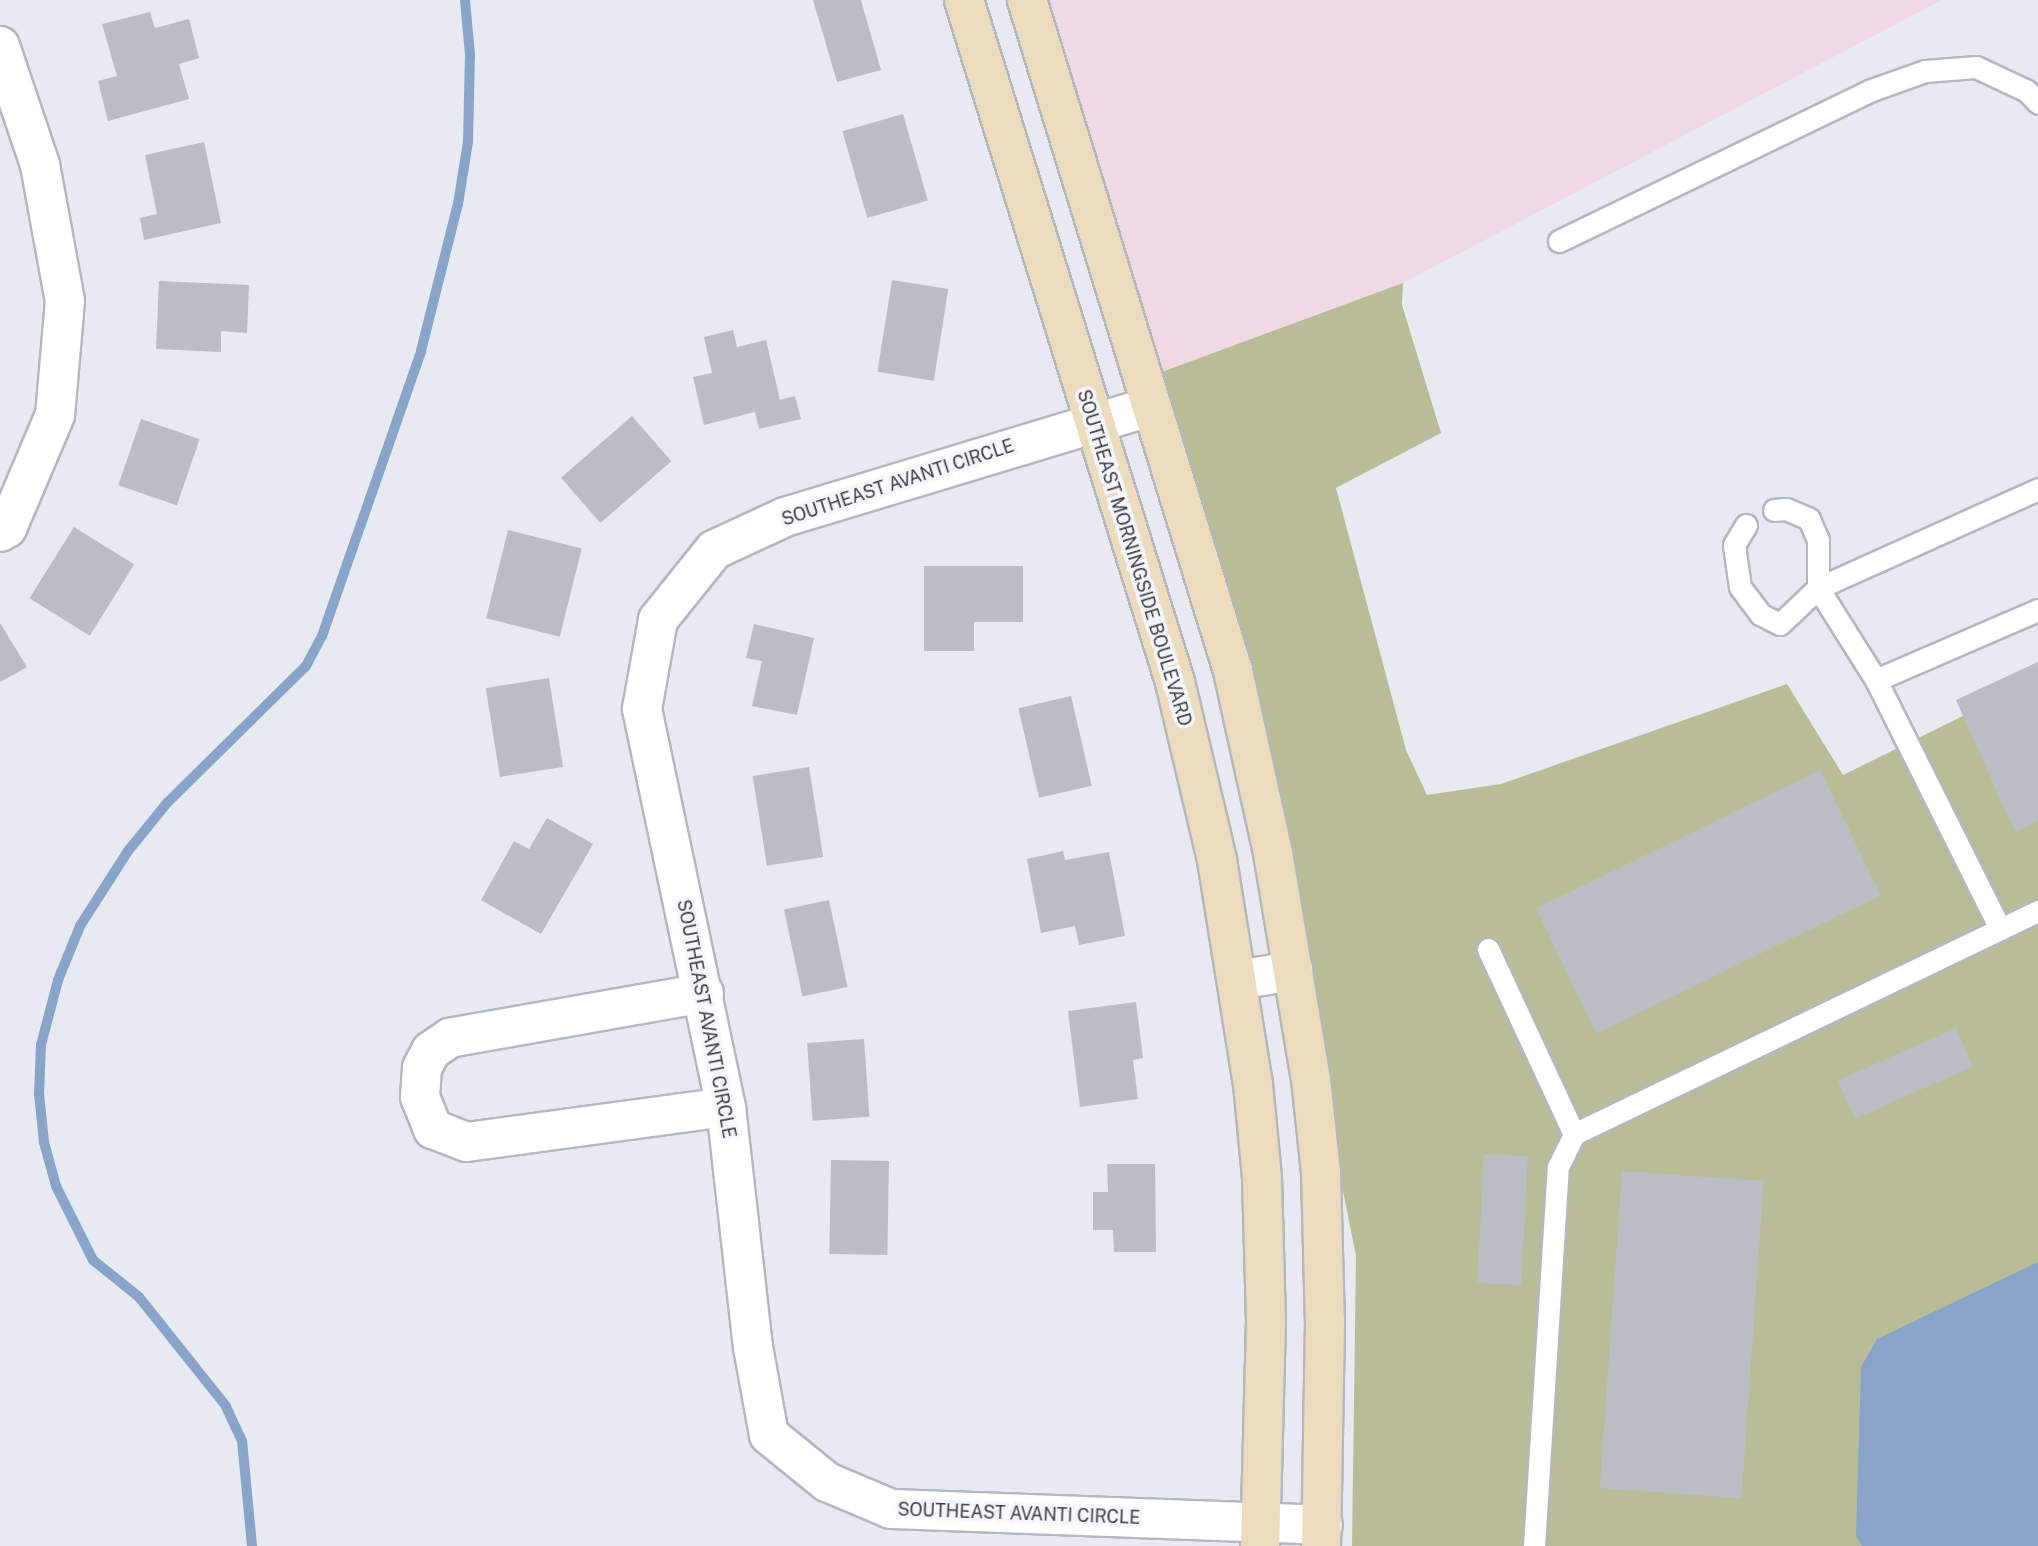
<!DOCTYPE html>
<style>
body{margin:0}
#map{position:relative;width:2038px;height:1546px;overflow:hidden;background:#e7eaf1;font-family:"Public Sans",sans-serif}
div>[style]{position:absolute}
.commercial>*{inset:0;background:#f0d9e5}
.green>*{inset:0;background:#b9bd97}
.water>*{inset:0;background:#89a4c9}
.stream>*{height:10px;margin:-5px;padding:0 5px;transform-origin:5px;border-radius:5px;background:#89a4c9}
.building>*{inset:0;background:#babdc4;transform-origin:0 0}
.roads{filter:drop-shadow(2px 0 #b4b7be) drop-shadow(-2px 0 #b4b7be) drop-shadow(0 2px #b4b7be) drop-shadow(0 -2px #b4b7be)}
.lane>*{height:21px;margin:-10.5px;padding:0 10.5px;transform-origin:10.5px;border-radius:10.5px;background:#fff}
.street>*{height:38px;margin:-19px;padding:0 19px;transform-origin:19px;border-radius:19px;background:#fff}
.secondary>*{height:38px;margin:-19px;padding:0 19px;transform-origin:19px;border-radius:19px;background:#eddbbd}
span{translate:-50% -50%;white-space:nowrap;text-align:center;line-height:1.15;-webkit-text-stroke:7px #f4f8fe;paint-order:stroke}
.street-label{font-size:18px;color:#3a3b3e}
</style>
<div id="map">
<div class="commercial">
<div style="clip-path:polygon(1047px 0,1942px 0,1403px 283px,1159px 373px)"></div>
</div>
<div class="green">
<div style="clip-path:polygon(1403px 283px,1402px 305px,1441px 433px,1336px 488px,1406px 750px,1427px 795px,1501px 784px,1787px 684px,1843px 775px,2038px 679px,2038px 1546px,1352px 1546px,1356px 1256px,1340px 1176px,1309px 946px,1252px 665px,1159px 373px)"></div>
</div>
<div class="water">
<div style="clip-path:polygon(2038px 1262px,2038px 1546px,1862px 1546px,1856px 1536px,1861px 1367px,1877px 1339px)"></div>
</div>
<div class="stream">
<div style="left:252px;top:1546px;width:105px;rotate:-95.4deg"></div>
<div style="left:242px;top:1441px;width:38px;rotate:-115deg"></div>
<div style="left:226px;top:1406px;width:139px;rotate:-128.6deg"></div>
<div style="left:139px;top:1297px;width:59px;rotate:-141.2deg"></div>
<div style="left:93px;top:1260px;width:83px;rotate:-116.6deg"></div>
<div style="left:56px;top:1186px;width:46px;rotate:-105.3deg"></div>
<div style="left:44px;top:1142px;width:48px;rotate:-95.9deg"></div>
<div style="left:39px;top:1094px;width:49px;rotate:-87.7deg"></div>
<div style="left:41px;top:1045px;width:67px;rotate:-75.3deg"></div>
<div style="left:58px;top:980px;width:58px;rotate:-67.8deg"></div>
<div style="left:80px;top:926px;width:89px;rotate:-57.4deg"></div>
<div style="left:128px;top:851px;width:62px;rotate:-50.9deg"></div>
<div style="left:167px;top:803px;width:195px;rotate:-44.6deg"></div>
<div style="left:306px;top:666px;width:34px;rotate:-62deg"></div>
<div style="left:322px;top:636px;width:302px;rotate:-70.8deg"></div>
<div style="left:421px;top:351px;width:152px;rotate:-75.9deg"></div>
<div style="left:458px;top:204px;width:63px;rotate:-80.8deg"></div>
<div style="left:468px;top:142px;width:87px;rotate:-88.7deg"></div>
<div style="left:470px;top:55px;width:55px;rotate:-95.2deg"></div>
</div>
<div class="building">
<div style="clip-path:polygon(813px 0,861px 0,881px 70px,837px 82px)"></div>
<div style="clip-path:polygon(150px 12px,155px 28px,189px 19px,199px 58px,179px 64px,189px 99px,108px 121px,98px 81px,117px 76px,102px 24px)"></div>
<div style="left:903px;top:114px;width:90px;height:63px;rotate:74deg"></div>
<div style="clip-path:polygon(204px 142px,221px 223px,144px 240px,140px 218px,157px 214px,145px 155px)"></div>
<div style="left:892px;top:280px;width:57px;height:93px;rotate:9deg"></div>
<div style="clip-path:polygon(159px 281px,249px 285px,247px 333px,221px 331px,221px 352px,156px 349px)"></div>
<div style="clip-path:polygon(733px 330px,737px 347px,766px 340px,780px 400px,795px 396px,801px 419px,759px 429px,755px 412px,704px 425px,693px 377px,712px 373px,704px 337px)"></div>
<div style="left:632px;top:416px;width:60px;height:94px;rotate:49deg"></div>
<div style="left:141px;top:419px;width:62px;height:70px;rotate:19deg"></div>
<div style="left:74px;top:527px;width:71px;height:84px;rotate:32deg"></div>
<div style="left:508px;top:530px;width:76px;height:91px;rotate:14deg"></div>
<div style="clip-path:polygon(924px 566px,1023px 566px,1023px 622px,974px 622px,974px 651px,924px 651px)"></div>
<div style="clip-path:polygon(0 623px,27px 667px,0 682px)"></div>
<div style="clip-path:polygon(754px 624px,814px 638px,797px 715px,752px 706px,762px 661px,746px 658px)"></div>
<div style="clip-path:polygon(2038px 662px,2038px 821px,2015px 832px,1956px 700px)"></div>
<div style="left:549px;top:678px;width:90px;height:64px;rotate:81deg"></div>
<div style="left:1071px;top:696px;width:92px;height:54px;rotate:77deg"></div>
<div style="left:809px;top:767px;width:91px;height:57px;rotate:81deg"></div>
<div style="left:1820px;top:770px;width:139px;height:316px;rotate:64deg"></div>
<div style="clip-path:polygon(547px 818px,593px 844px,541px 934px,481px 900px,514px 841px,529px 849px)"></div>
<div style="clip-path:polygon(1063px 851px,1065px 860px,1109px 852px,1125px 936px,1079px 945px,1075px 926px,1041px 933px,1027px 859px)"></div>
<div style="left:829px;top:900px;width:89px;height:46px;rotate:78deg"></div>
<div style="clip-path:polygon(1136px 1002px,1143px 1058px,1133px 1060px,1138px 1099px,1080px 1107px,1068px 1011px)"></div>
<div style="left:1956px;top:1028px;width:42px;height:129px;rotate:66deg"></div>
<div style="left:864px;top:1039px;width:78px;height:57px;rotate:86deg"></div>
<div style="left:1484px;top:1154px;width:44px;height:129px;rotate:3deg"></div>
<div style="left:831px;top:1160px;width:58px;height:94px;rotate:1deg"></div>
<div style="clip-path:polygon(1107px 1164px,1155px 1164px,1156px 1252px,1114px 1252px,1113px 1230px,1093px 1230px,1093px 1192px,1108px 1192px)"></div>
<div style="left:1622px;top:1171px;width:142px;height:318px;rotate:4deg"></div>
</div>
<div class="roads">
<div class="lane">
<div style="left:1559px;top:241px;width:344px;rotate:-25.8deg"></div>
<div style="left:1869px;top:91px;width:59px;rotate:-19.7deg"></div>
<div style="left:1925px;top:71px;width:51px;rotate:-4.5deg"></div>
<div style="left:1976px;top:67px;width:56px;rotate:25.2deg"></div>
<div style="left:2027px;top:91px;width:16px;rotate:47deg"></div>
<div style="left:1774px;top:510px;width:12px;rotate:-5deg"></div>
<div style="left:1786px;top:509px;width:25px;rotate:23deg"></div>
<div style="left:1809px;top:519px;width:23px;rotate:67deg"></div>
<div style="left:1818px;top:540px;width:48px;rotate:90deg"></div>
<div style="left:1818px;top:588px;width:109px;rotate:57.8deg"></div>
<div style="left:1876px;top:680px;width:176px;rotate:-23.4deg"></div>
<div style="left:1746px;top:525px;width:23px;rotate:121deg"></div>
<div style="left:1734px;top:545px;width:42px;rotate:81.9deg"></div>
<div style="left:1740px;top:587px;width:34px;rotate:53deg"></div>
<div style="left:1760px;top:614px;width:22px;rotate:27deg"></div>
<div style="left:1780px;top:624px;width:52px;rotate:-43.5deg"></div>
<div style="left:1818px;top:588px;width:241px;rotate:-24.2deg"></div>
<div style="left:1876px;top:680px;width:278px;rotate:63.5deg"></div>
<div style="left:1488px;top:949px;width:204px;rotate:65.1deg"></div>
<div style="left:1574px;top:1134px;width:515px;rotate:-25.67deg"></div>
<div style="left:1534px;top:1546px;width:380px;rotate:-86.4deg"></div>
<div style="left:1558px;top:1167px;width:37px;rotate:-64deg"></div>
</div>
<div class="street">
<div style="left:0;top:46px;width:126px;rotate:71.4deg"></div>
<div style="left:40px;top:165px;width:138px;rotate:79.6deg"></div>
<div style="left:65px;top:301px;width:114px;rotate:95deg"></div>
<div style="left:55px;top:415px;width:123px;rotate:113deg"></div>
<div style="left:7px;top:528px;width:8px;rotate:150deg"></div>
<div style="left:1149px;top:407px;width:380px;rotate:163.2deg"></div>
<div style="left:785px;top:517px;width:78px;rotate:155.1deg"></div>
<div style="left:714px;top:550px;width:90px;rotate:128.7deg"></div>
<div style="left:658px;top:620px;width:90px;rotate:100.2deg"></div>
<div style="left:642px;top:709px;width:407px;rotate:78.1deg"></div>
<div style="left:726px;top:1107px;width:242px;rotate:83.6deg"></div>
<div style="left:753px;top:1347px;width:89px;rotate:79.7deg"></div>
<div style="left:769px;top:1435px;width:75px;rotate:39deg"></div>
<div style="left:827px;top:1482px;width:69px;rotate:22.9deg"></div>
<div style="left:891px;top:1509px;width:432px;rotate:2.1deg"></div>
<div style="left:1237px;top:980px;width:57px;rotate:-9.1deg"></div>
<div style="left:704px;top:993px;width:258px;rotate:170deg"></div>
<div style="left:450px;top:1038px;width:23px;rotate:146deg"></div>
<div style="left:431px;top:1051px;width:19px;rotate:118deg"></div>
<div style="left:422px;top:1068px;width:29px;rotate:94deg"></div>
<div style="left:420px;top:1097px;width:35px;rotate:68deg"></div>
<div style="left:433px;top:1129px;width:36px;rotate:21deg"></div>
<div style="left:467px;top:1142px;width:261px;rotate:-7.7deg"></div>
</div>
<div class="secondary">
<div style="left:964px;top:0;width:714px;rotate:72.81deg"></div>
<div style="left:1175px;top:682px;width:183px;rotate:76.7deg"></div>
<div style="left:1217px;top:860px;width:227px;rotate:80.9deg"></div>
<div style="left:1253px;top:1084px;width:94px;rotate:84.5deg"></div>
<div style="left:1262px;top:1178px;width:143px;rotate:88.4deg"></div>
<div style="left:1266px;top:1321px;width:225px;rotate:91.5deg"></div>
<div style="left:1027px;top:0;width:702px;rotate:72.93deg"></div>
<div style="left:1233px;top:671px;width:186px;rotate:77.6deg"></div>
<div style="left:1273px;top:853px;width:229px;rotate:80.5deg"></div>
<div style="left:1311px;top:1079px;width:95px;rotate:83.9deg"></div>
<div style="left:1321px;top:1173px;width:149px;rotate:88.5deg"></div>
<div style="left:1325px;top:1322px;width:224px;rotate:91deg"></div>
</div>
</div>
<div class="street-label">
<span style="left:898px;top:483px;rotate:-18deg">SOUTHEAST AVANTI CIRCLE</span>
<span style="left:1134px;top:558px;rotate:73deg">SOUTHEAST MORNINGSIDE BOULEVARD</span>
<span style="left:706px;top:1019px;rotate:79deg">SOUTHEAST AVANTI CIRCLE</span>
<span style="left:1019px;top:1514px;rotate:2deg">SOUTHEAST AVANTI CIRCLE</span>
</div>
</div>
